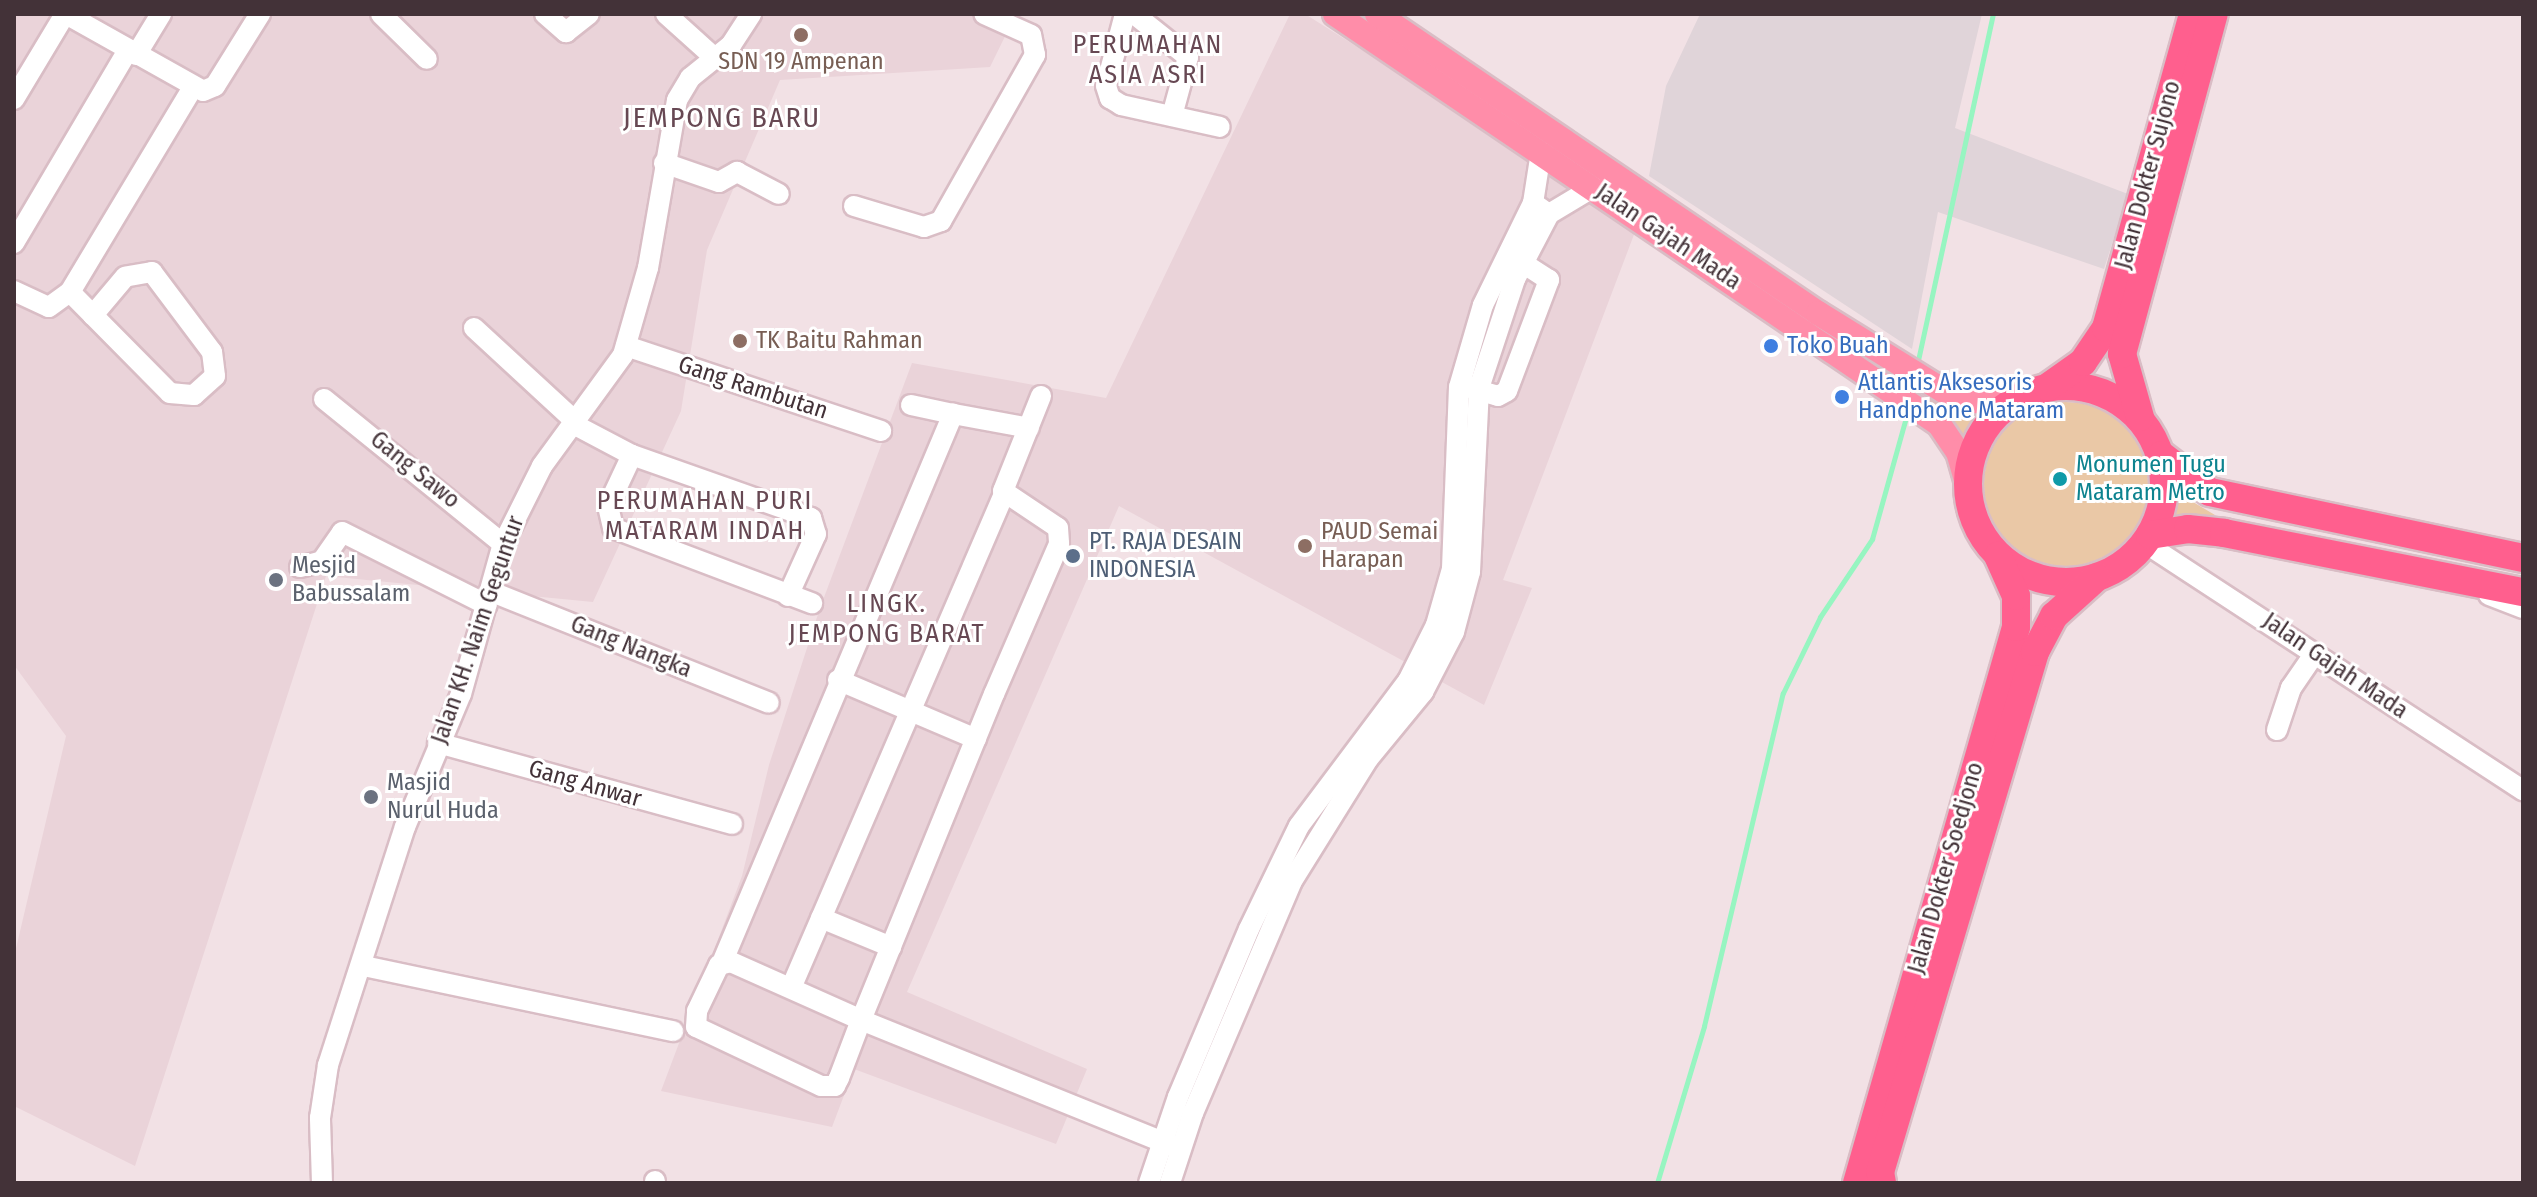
<!DOCTYPE html>
<style>
body{margin:0}
#map{position:relative;width:2537px;height:1197px;overflow:hidden;background:#f2e1e5;font-family:"Fira Sans Condensed",sans-serif}
div>[style]{position:absolute}
.residential>*{inset:0;background:#ead3d9}
.industrial>*{inset:0;background:#e0d4d9}
.green>*{inset:0;background:#eac8a6}
.round{border-radius:50%}
.stream>*{height:5px;margin:-2.5px;padding:0 2.5px;transform-origin:2.5px;border-radius:2.5px;background:#97f5c1}
.roads{filter:drop-shadow(2px 0 #d9bdc5) drop-shadow(-2px 0 #d9bdc5) drop-shadow(0 2px #d9bdc5) drop-shadow(0 -2px #d9bdc5)}
.minor>*{height:20px;margin:-10px;padding:0 10px;transform-origin:10px;border-radius:10px;background:#fff}
.major>*{height:24px;margin:-12px;padding:0 12px;transform-origin:12px;border-radius:12px;background:#ff8da9}
.highway>*{height:28px;margin:-14px;padding:0 14px;transform-origin:14px;border-radius:14px;background:#ff5f8e}
.highway>.ring{margin:-14px;padding:0;box-sizing:content-box;background:none;border:28px solid #ff5f8e;border-radius:50%}
.dots>*{width:22px;height:22px;translate:-50% -50%;box-sizing:border-box;border:4px solid #fff;border-radius:50%}
span{translate:-50% -50%;white-space:nowrap;text-align:center;line-height:1.15;-webkit-text-stroke:6px #fff;paint-order:stroke}
.education-label{font-size:24px;color:#785e54}
.left{translate:0 -50%;text-align:left}
.street-label{font-size:24px;color:#433238}
.shop-label{font-size:24px;color:#366cbe}
.culture-label{font-size:24px;color:#0d838f}
.service-label{font-size:24px;color:#4e5e75}
.worship-label{font-size:24px;color:#5b616d}
.neighbourhood-label{font-size:26px;color:#674853;letter-spacing:2px}
.quarter-label{font-size:28px;color:#674853;letter-spacing:2px}
.frame{position:absolute;inset:0;border:16px solid #433238;pointer-events:none}
</style>
<div id="map">
<div class="residential">
<div style="clip-path:polygon(14px 14px,1016px 14px,990px 67px,780px 80px,707px 250px,681px 411px,593px 602px,326px 576px,135px 1166px,14px 1106px,14px 957px,66px 736px,14px 665px)"></div>
<div style="clip-path:polygon(1290px 14px,1305px 14px,1638px 224px,1503px 580px,1532px 588px,1484px 705px,1119px 506px,907px 992px,1087px 1069px,1056px 1144px,854px 1069px,832px 1127px,661px 1091px,742px 876px,769px 765px,820px 608px,912px 363px,1106px 398px)"></div>
</div>
<div class="industrial">
<div style="clip-path:polygon(1700px 14px,1982px 14px,1955px 128px,2128px 194px,2104px 269px,1938px 212px,1912px 349px,1649px 176px,1666px 86px)"></div>
</div>
<div class="green">
<div style="clip-path:polygon(1930px 394px,1985px 406px,1960px 444px,1926px 402px)"></div>
<div class="round" style="left:1984px;top:402px;width:164px;height:164px"></div>
<div style="clip-path:polygon(2178px 489px,2193px 502px,2215px 515px,2172px 520px)"></div>
</div>
<div class="stream">
<div style="left:1917px;top:365px;width:359px;rotate:-77.8deg"></div>
<div style="left:1657px;top:1183px;width:164px;rotate:-73.3deg"></div>
<div style="left:1704px;top:1026px;width:342px;rotate:-76.7deg"></div>
<div style="left:1783px;top:693px;width:85px;rotate:-64deg"></div>
<div style="left:1820px;top:617px;width:94px;rotate:-56.3deg"></div>
<div style="left:1872px;top:539px;width:134px;rotate:-74.4deg"></div>
</div>
<div class="roads">
<div class="minor">
<div style="left:66px;top:14px;width:157px;rotate:29.3deg"></div>
<div style="left:203px;top:91px;width:13px;rotate:-23deg"></div>
<div style="left:215px;top:86px;width:85px;rotate:-58deg"></div>
<div style="left:381px;top:14px;width:64px;rotate:44.4deg"></div>
<div style="left:545px;top:14px;width:28px;rotate:41deg"></div>
<div style="left:566px;top:32px;width:29px;rotate:-38deg"></div>
<div style="left:666px;top:14px;width:67px;rotate:42deg"></div>
<div style="left:1125px;top:14px;width:74px;rotate:104.8deg"></div>
<div style="left:1106px;top:86px;width:13px;rotate:72deg"></div>
<div style="left:1110px;top:98px;width:13px;rotate:32deg"></div>
<div style="left:1121px;top:105px;width:101px;rotate:12.5deg"></div>
<div style="left:1134px;top:14px;width:69px;rotate:38.5deg"></div>
<div style="left:1188px;top:57px;width:61px;rotate:105.2deg"></div>
<div style="left:136px;top:55px;width:48px;rotate:-58.6deg"></div>
<div style="left:14px;top:99px;width:99px;rotate:-59deg"></div>
<div style="left:1541px;top:152px;width:52px;rotate:98.9deg"></div>
<div style="left:1533px;top:203px;width:19px;rotate:35deg"></div>
<div style="left:1549px;top:214px;width:52px;rotate:-31deg"></div>
<div style="left:664px;top:163px;width:58px;rotate:19.1deg"></div>
<div style="left:719px;top:182px;width:21px;rotate:-29deg"></div>
<div style="left:737px;top:172px;width:47px;rotate:27.6deg"></div>
<div style="left:854px;top:206px;width:73px;rotate:16.7deg"></div>
<div style="left:924px;top:227px;width:18px;rotate:-19deg"></div>
<div style="left:941px;top:221px;width:191px;rotate:-60.5deg"></div>
<div style="left:1035px;top:55px;width:20px;rotate:-101deg"></div>
<div style="left:1031px;top:35px;width:51px;rotate:-155.9deg"></div>
<div style="left:14px;top:243px;width:224px;rotate:-59.4deg"></div>
<div style="left:14px;top:291px;width:38px;rotate:25deg"></div>
<div style="left:49px;top:307px;width:26px;rotate:-36deg"></div>
<div style="left:70px;top:292px;width:239px;rotate:-59deg"></div>
<div style="left:70px;top:292px;width:142px;rotate:45.3deg"></div>
<div style="left:170px;top:393px;width:24px;rotate:5deg"></div>
<div style="left:194px;top:395px;width:28px;rotate:-42deg"></div>
<div style="left:215px;top:376px;width:24px;rotate:-97deg"></div>
<div style="left:212px;top:352px;width:100px;rotate:-126.9deg"></div>
<div style="left:152px;top:272px;width:27px;rotate:170deg"></div>
<div style="left:125px;top:277px;width:50px;rotate:130.1deg"></div>
<div style="left:474px;top:328px;width:140px;rotate:42.7deg"></div>
<div style="left:626px;top:346px;width:269px;rotate:18.4deg"></div>
<div style="left:1467px;top:387px;width:32px;rotate:16deg"></div>
<div style="left:1498px;top:396px;width:10px;rotate:-29deg"></div>
<div style="left:1507px;top:391px;width:119px;rotate:-69.3deg"></div>
<div style="left:1549px;top:280px;width:31px;rotate:-147deg"></div>
<div style="left:1041px;top:396px;width:102px;rotate:111.8deg"></div>
<div style="left:1003px;top:491px;width:66px;rotate:33.9deg"></div>
<div style="left:1058px;top:528px;width:16px;rotate:86deg"></div>
<div style="left:1059px;top:544px;width:163px;rotate:113.4deg"></div>
<div style="left:994px;top:694px;width:352px;rotate:112.2deg"></div>
<div style="left:861px;top:1020px;width:62px;rotate:110.8deg"></div>
<div style="left:839px;top:1078px;width:9px;rotate:117deg"></div>
<div style="left:835px;top:1086px;width:14px;rotate:180deg"></div>
<div style="left:821px;top:1086px;width:138px;rotate:-154.7deg"></div>
<div style="left:696px;top:1027px;width:16px;rotate:-86deg"></div>
<div style="left:697px;top:1011px;width:51px;rotate:-64.4deg"></div>
<div style="left:719px;top:965px;width:12px;rotate:-14deg"></div>
<div style="left:731px;top:962px;width:142px;rotate:24deg"></div>
<div style="left:861px;top:1020px;width:344px;rotate:22deg"></div>
<div style="left:324px;top:399px;width:230px;rotate:39deg"></div>
<div style="left:911px;top:405px;width:43px;rotate:12.1deg"></div>
<div style="left:575px;top:425px;width:64px;rotate:27.8deg"></div>
<div style="left:632px;top:455px;width:190px;rotate:19.4deg"></div>
<div style="left:811px;top:518px;width:17px;rotate:73deg"></div>
<div style="left:816px;top:534px;width:68px;rotate:114.3deg"></div>
<div style="left:632px;top:455px;width:56px;rotate:115.2deg"></div>
<div style="left:608px;top:506px;width:23px;rotate:77deg"></div>
<div style="left:613px;top:528px;width:213px;rotate:20.7deg"></div>
<div style="left:2145px;top:543px;width:452px;rotate:33.2deg"></div>
<div style="left:300px;top:567px;width:23px;rotate:-15deg"></div>
<div style="left:322px;top:561px;width:35px;rotate:-55deg"></div>
<div style="left:342px;top:532px;width:162px;rotate:26.7deg"></div>
<div style="left:492px;top:592px;width:298px;rotate:21.8deg"></div>
<div style="left:2489px;top:595px;width:36px;rotate:21deg"></div>
<div style="left:838px;top:680px;width:150px;rotate:23.1deg"></div>
<div style="left:2277px;top:730px;width:44px;rotate:-71.6deg"></div>
<div style="left:2291px;top:688px;width:42px;rotate:-55.6deg"></div>
<div style="left:438px;top:743px;width:305px;rotate:15.4deg"></div>
<div style="left:821px;top:918px;width:76px;rotate:22.5deg"></div>
<div style="left:722px;top:963px;width:596px;rotate:-67.18deg"></div>
<div style="left:953px;top:414px;width:77px;rotate:10.4deg"></div>
<div style="left:364px;top:966px;width:316px;rotate:11.9deg"></div>
<div style="left:791px;top:988px;width:538px;rotate:-66.68deg"></div>
<div style="left:322px;top:1183px;width:65px;rotate:-91.8deg"></div>
<div style="left:320px;top:1118px;width:54px;rotate:-81.4deg"></div>
<div style="left:328px;top:1065px;width:250px;rotate:-72.1deg"></div>
<div style="left:405px;top:827px;width:144px;rotate:-67.2deg"></div>
<div style="left:461px;top:694px;width:156px;rotate:-74.4deg"></div>
<div style="left:503px;top:544px;width:87px;rotate:-63.4deg"></div>
<div style="left:542px;top:466px;width:137px;rotate:-53.9deg"></div>
<div style="left:623px;top:355px;width:91px;rotate:-74deg"></div>
<div style="left:648px;top:268px;width:170px;rotate:-80.2deg"></div>
<div style="left:677px;top:100px;width:26px;rotate:-59deg"></div>
<div style="left:690px;top:78px;width:53px;rotate:-38.8deg"></div>
<div style="left:731px;top:45px;width:37px;rotate:-57deg"></div>
<div style="left:655px;top:1183px;width:2px;rotate:-90deg"></div>
<div style="left:1149px;top:1183px;width:91px;rotate:-71.4deg"></div>
<div style="left:1178px;top:1097px;width:182px;rotate:-67.1deg"></div>
<div style="left:1249px;top:929px;width:114px;rotate:-64.1deg"></div>
<div style="left:1299px;top:826px;width:181px;rotate:-53.1deg"></div>
<div style="left:1408px;top:681px;width:63px;rotate:-63.4deg"></div>
<div style="left:1436px;top:625px;width:58px;rotate:-74.1deg"></div>
<div style="left:1452px;top:569px;width:182px;rotate:-87.8deg"></div>
<div style="left:1459px;top:387px;width:85px;rotate:-73.7deg"></div>
<div style="left:1483px;top:305px;width:114px;rotate:-63.9deg"></div>
<div style="left:1170px;top:1183px;width:74px;rotate:-71.8deg"></div>
<div style="left:1193px;top:1113px;width:252px;rotate:-66.9deg"></div>
<div style="left:1292px;top:881px;width:144px;rotate:-58.1deg"></div>
<div style="left:1368px;top:759px;width:87px;rotate:-50.6deg"></div>
<div style="left:1423px;top:692px;width:68px;rotate:-62.7deg"></div>
<div style="left:1454px;top:632px;width:62px;rotate:-75.1deg"></div>
<div style="left:1470px;top:572px;width:184px;rotate:-87.2deg"></div>
<div style="left:1479px;top:388px;width:115px;rotate:-71.7deg"></div>
<div style="left:1515px;top:279px;width:73px;rotate:-62.4deg"></div>
</div>
<div class="major">
<div style="left:1335px;top:14px;width:730px;rotate:34.17deg"></div>
<div style="left:1939px;top:424px;width:34px;rotate:56deg"></div>
<div style="left:1958px;top:452px;width:37px;rotate:74deg"></div>
<div style="left:1377px;top:14px;width:533px;rotate:34.14deg"></div>
<div style="left:1818px;top:313px;width:148px;rotate:31.8deg"></div>
<div style="left:1944px;top:391px;width:33px;rotate:18deg"></div>
<div style="left:1975px;top:401px;width:39px;rotate:-1deg"></div>
</div>
<div class="highway">
<div class="ring" style="left:1968px;top:386px;width:168px;height:168px"></div>
<div style="left:2048px;top:387px;width:43px;rotate:-35.5deg"></div>
<div style="left:2083px;top:362px;width:41px;rotate:-55.9deg"></div>
<div style="left:2106px;top:328px;width:326px;rotate:-74.5deg"></div>
<div style="left:2140px;top:417px;width:66px;rotate:-105.9deg"></div>
<div style="left:2122px;top:354px;width:352px;rotate:-74.9deg"></div>
<div style="left:2161px;top:455px;width:61px;rotate:37.1deg"></div>
<div style="left:2210px;top:492px;width:320px;rotate:11.9deg"></div>
<div style="left:2150px;top:535px;width:38px;rotate:-9deg"></div>
<div style="left:2188px;top:529px;width:36px;rotate:6deg"></div>
<div style="left:2224px;top:533px;width:305px;rotate:11.2deg"></div>
<div style="left:1857px;top:1183px;width:578px;rotate:-74.04deg"></div>
<div style="left:2016px;top:627px;width:31px;rotate:-90deg"></div>
<div style="left:2016px;top:596px;width:44px;rotate:-114.2deg"></div>
<div style="left:1882px;top:1183px;width:11px;rotate:-100deg"></div>
<div style="left:1880px;top:1172px;width:543px;rotate:-73.4deg"></div>
<div style="left:2035px;top:652px;width:41px;rotate:-62.2deg"></div>
<div style="left:2054px;top:616px;width:57px;rotate:-42.1deg"></div>
</div>
</div>
<div class="dots">
<div style="left:801px;top:35px;background:#8d6e63"></div>
<div style="left:740px;top:341px;background:#8d6e63"></div>
<div style="left:1771px;top:346px;background:#3f7fe0"></div>
<div style="left:1842px;top:397px;background:#3f7fe0"></div>
<div style="left:2060px;top:479px;background:#0f9aa8"></div>
<div style="left:1305px;top:546px;background:#8d6e63"></div>
<div style="left:1073px;top:556px;background:#5c6f8a"></div>
<div style="left:276px;top:580px;background:#6b7280"></div>
<div style="left:371px;top:797px;background:#6b7280"></div>
</div>
<div class="education-label">
<span style="left:801px;top:62px">SDN 19 Ampenan</span>
<span class="left" style="left:756px;top:341px">TK Baitu Rahman</span>
<span class="left" style="left:1321px;top:546px">PAUD Semai<br>Harapan</span>
</div>
<div class="street-label">
<span style="left:2148px;top:175px;rotate:-75deg">Jalan Dokter Sujono</span>
<span style="left:1668px;top:237px;rotate:34deg">Jalan Gajah Mada</span>
<span style="left:753px;top:388px;rotate:18deg">Gang Rambutan</span>
<span style="left:415px;top:470px;rotate:39deg">Gang Sawo</span>
<span style="left:478px;top:630px;rotate:-71deg">Jalan KH. Naim Geguntur</span>
<span style="left:631px;top:647px;rotate:22deg">Gang Nangka</span>
<span style="left:2335px;top:666px;rotate:34deg">Jalan Gajah Mada</span>
<span style="left:585px;top:784px;rotate:16deg">Gang Anwar</span>
<span style="left:1946px;top:868px;rotate:-74deg">Jalan Dokter Soedjono</span>
</div>
<div class="shop-label">
<span class="left" style="left:1787px;top:346px">Toko Buah</span>
<span class="left" style="left:1858px;top:397px">Atlantis Aksesoris<br>Handphone Mataram</span>
</div>
<div class="culture-label">
<span class="left" style="left:2076px;top:479px">Monumen Tugu<br>Mataram Metro</span>
</div>
<div class="service-label">
<span class="left" style="left:1089px;top:556px">PT. RAJA DESAIN<br>INDONESIA</span>
</div>
<div class="worship-label">
<span class="left" style="left:292px;top:580px">Mesjid<br>Babussalam</span>
<span class="left" style="left:387px;top:797px">Masjid<br>Nurul Huda</span>
</div>
<div class="neighbourhood-label">
<span style="left:1148px;top:60px">PERUMAHAN<br>ASIA ASRI</span>
<span style="left:705px;top:516px">PERUMAHAN PURI<br>MATARAM INDAH</span>
<span style="left:887px;top:619px">LINGK.<br>JEMPONG BARAT</span>
</div>
<div class="quarter-label">
<span style="left:722px;top:118px">JEMPONG BARU</span>
</div>
<div class="frame"></div>
</div>
